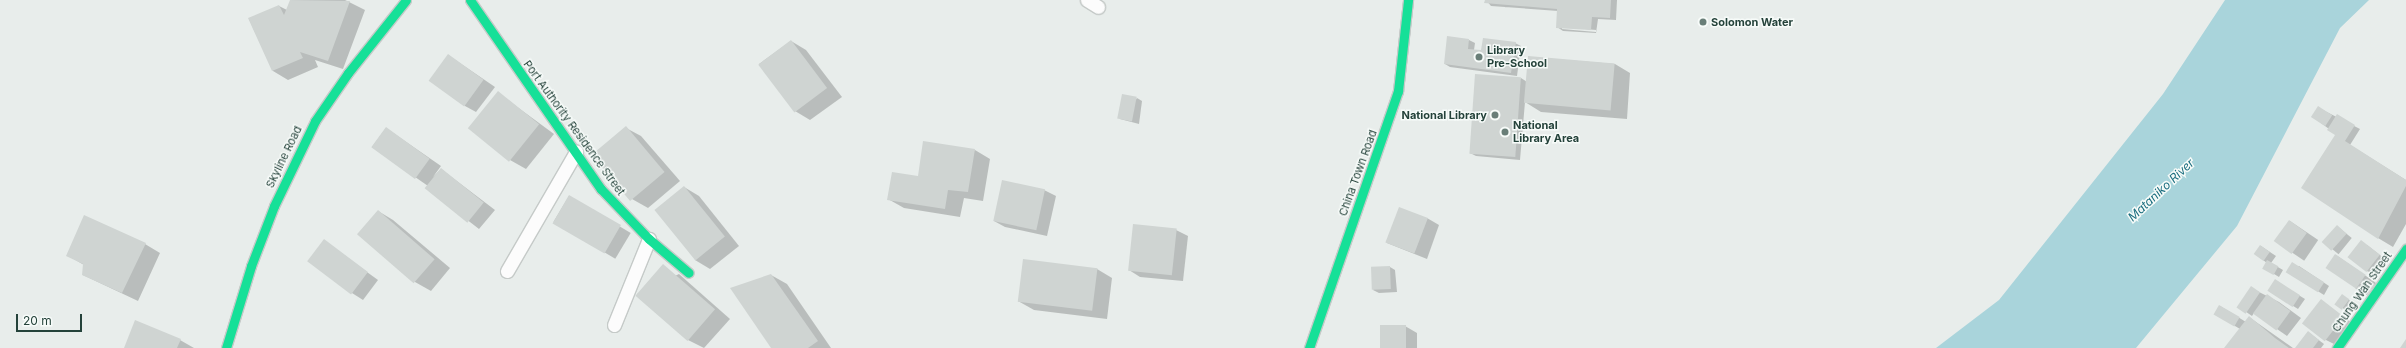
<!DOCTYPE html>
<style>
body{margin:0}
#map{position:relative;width:2406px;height:348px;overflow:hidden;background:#e8edeb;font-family:Inter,sans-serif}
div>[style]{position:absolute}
.water>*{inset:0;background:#a9d4db}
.shadow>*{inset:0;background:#0003;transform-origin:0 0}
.building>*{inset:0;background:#cfd4d2;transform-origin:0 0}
.roads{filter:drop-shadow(1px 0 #c5cac8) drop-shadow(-1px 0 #c5cac8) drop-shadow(0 1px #c5cac8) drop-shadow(0 -1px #c5cac8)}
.lane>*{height:13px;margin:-6.5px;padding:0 6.5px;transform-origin:6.5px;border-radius:6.5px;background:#fcfcfc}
.fast>*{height:9px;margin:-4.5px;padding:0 4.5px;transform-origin:4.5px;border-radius:4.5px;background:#16e098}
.dots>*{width:11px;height:11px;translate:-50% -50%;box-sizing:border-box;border:2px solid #f7fbf9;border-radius:50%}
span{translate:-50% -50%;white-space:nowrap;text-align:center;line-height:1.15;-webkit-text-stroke:3px #f7fbf9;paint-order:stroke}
.poi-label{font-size:11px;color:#24423a;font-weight:700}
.left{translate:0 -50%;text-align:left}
.right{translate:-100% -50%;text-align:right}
.street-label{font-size:11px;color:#24423a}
.water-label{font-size:12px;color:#1c6f80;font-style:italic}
.scale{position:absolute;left:16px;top:314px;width:66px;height:18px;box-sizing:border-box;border:2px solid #24423a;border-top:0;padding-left:5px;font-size:12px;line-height:14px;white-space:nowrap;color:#24423a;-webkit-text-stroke:3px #f7fbf9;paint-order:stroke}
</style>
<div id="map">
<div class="water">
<div style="clip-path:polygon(2225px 0,2369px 0,2340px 28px,2237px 226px,2136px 348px,1936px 348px,1999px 300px,2163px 94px)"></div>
</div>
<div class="shadow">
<div style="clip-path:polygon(292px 0,345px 0,365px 10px,343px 69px,315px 60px,318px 67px,288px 80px,273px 71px,249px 19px,279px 6px,287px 10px)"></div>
<div style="clip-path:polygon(evenodd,1486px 0,1617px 0,1616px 20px,1598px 19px,1596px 33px,1563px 31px,1557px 27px,1558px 11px,1491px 6px,1486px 0,1562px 27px,1596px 30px,1596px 32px,1562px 29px,1562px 27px)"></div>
<div style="clip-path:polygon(1469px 40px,1475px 43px,1474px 50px,1482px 52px,1515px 43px,1521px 46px,1517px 76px,1450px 67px,1445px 64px)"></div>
<div style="clip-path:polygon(791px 41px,806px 50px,842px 97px,810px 120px,795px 111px,759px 64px)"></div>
<div style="clip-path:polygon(448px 55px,495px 87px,476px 112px,465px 106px)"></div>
<div style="clip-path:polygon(1529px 57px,1615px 64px,1630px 73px,1627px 119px,1541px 112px,1525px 102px,1520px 160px,1476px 156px,1470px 153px,1521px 78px,1527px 82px)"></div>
<div style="clip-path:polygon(498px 93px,554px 134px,526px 169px,510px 160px)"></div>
<div style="clip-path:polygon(1137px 98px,1142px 101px,1139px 124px,1120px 119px)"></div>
<div style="clip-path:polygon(2319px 108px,2360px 129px,2350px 145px,2406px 180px,2406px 224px,2393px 247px,2378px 238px,2337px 135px,2313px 117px)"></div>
<div style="clip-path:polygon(386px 128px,441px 166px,433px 177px,441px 169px,495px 210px,479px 229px,426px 188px,428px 186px,372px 147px)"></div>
<div style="clip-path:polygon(626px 128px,641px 136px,680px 181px,648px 208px,632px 199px,594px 155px)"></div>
<div style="clip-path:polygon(975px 150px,990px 159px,983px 201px,964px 198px,960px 217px,904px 208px,888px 199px,918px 177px)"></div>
<div style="clip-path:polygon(684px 187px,699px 196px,739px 246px,710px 269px,695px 260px)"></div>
<div style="clip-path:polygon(1044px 190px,1056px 196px,1047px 236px,1005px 227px,994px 221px)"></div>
<div style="left:569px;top:196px;width:72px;height:30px;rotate:31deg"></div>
<div style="clip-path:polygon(378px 211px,393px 220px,450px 268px,431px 291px,415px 282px)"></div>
<div style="clip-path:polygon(1427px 218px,1439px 225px,1427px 259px,1387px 243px)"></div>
<div style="left:2290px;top:221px;width:34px;height:25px;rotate:34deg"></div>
<div style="left:2337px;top:226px;width:19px;height:21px;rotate:39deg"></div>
<div style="clip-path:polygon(1176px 230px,1188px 236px,1183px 281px,1140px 277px,1129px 270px)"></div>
<div style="clip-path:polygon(324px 241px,378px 280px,363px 300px,352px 293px)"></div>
<div style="clip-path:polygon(145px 244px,160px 253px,138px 301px,83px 275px,84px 265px,67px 255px)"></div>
<div style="clip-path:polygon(2367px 245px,2385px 259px,2372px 274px,2367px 271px)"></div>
<div style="clip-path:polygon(2261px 246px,2276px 256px,2271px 263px,2283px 270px,2279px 277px,2264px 268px,2267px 263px,2255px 254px)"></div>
<div style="clip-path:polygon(2336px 255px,2376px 283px,2367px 295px,2356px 289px)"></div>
<div style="clip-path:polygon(2299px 266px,2329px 286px,2324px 295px,2287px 272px)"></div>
<div style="clip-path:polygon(1390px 267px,1395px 270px,1397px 292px,1379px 293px,1373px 290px)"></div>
<div style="clip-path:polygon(1097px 269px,1112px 278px,1107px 319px,1034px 310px,1018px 301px)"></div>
<div style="clip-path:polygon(679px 274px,730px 319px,704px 348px,688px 340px,637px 294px)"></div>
<div style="clip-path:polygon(771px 275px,787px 284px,831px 348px,773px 348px)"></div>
<div style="clip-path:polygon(2281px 284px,2305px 299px,2298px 309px,2269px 291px)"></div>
<div style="clip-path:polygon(2257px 291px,2279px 302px,2301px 318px,2287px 336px,2254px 313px,2252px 316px,2239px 307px)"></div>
<div style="clip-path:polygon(2342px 296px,2355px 303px,2349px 312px,2336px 304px)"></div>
<div style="clip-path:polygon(2321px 301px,2355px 325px,2338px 346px,2326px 340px)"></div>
<div style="clip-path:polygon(2220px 306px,2246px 322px,2249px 317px,2293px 348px,2226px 348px,2240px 329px,2215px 314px)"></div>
<div style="clip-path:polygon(1405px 326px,1417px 333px,1417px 348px,1381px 348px)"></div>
<div style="clip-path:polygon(2308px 332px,2324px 344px,2321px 348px,2296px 348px)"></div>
<div style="clip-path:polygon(180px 340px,194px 348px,125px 348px)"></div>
</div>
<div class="building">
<div style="clip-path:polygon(290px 0,350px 1px,328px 61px,300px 52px,303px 58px,272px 71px,248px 18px,279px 5px,284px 15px)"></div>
<div style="clip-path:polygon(1485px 0,1611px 0,1610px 18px,1592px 17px,1591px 30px,1556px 28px,1557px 9px,1484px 3px)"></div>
<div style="clip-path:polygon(1447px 36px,1469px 39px,1468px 49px,1481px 50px,1483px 38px,1516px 42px,1511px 73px,1444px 64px)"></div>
<div style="left:791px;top:40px;width:60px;height:41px;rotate:53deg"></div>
<div style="left:448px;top:54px;width:44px;height:33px;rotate:36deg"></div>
<div style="left:1528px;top:56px;width:87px;height:47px;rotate:5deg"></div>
<div style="left:1475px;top:74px;width:46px;height:80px;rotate:4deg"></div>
<div style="left:498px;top:91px;width:53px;height:48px;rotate:39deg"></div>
<div style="left:1122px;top:94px;width:15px;height:25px;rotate:11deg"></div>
<div style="left:2318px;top:106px;width:17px;height:13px;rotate:33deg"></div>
<div style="clip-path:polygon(2337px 114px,2355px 125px,2345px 141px,2406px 180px,2406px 186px,2378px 239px,2301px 188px,2335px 135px,2327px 130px)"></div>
<div style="left:626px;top:126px;width:60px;height:45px;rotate:50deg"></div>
<div style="left:386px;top:127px;width:54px;height:25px;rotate:36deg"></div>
<div style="clip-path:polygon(923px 141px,975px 149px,968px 192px,948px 190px,945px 209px,887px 200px,892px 172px,918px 176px)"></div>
<div style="left:441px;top:168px;width:55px;height:26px;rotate:39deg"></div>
<div style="left:1002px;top:180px;width:44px;height:42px;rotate:12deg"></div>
<div style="left:684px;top:186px;width:65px;height:38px;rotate:51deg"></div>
<div style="left:569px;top:195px;width:60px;height:33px;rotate:30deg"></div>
<div style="left:1399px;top:207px;width:31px;height:38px;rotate:21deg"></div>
<div style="left:378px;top:210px;width:75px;height:32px;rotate:41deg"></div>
<div style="clip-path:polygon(84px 215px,146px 243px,122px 293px,82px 275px,83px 264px,66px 256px)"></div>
<div style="left:2289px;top:220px;width:22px;height:26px;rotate:36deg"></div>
<div style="left:1133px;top:224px;width:44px;height:47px;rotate:6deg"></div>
<div style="left:2337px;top:225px;width:13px;height:23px;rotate:42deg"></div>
<div style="left:324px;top:239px;width:55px;height:28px;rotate:37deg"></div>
<div style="left:2361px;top:240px;width:24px;height:22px;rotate:38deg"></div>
<div style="left:2260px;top:245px;width:12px;height:11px;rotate:35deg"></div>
<div style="left:2335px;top:254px;width:37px;height:17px;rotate:34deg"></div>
<div style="left:1023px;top:259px;width:75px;height:43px;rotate:7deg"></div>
<div style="left:2267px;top:260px;width:13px;height:10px;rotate:29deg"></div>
<div style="left:2292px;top:262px;width:38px;height:12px;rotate:32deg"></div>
<div style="left:663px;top:264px;width:69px;height:42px;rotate:41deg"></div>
<div style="left:1390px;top:266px;width:23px;height:19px;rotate:88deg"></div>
<div style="clip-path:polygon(771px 274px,818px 341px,808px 348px,771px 348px,730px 288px)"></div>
<div style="left:2275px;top:279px;width:30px;height:14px;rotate:33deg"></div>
<div style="left:2251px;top:286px;width:11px;height:26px;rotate:34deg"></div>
<div style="left:2267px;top:294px;width:29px;height:24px;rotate:36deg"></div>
<div style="left:2342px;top:294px;width:9px;height:13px;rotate:36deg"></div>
<div style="left:2321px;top:299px;width:29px;height:31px;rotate:38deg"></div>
<div style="left:2219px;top:305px;width:24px;height:11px;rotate:30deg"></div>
<div style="clip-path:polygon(2249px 316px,2275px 338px,2289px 348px,2224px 348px)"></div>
<div style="clip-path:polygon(135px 320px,181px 339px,177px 348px,124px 348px)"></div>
<div style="left:1380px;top:325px;width:26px;height:23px"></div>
<div style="clip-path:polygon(2308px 331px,2319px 340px,2313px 348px,2295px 348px)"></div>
<div style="clip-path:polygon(2406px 339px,2406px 348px,2400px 348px)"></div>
</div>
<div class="roads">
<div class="lane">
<div style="left:1087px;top:0;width:13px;rotate:32deg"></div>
<div style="left:507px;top:271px;width:138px;rotate:-59.9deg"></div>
<div style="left:614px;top:325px;width:93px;rotate:-67.9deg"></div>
</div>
<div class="fast">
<div style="left:470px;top:0;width:230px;rotate:55.3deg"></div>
<div style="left:601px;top:189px;width:69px;rotate:46.2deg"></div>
<div style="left:649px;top:239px;width:52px;rotate:40.4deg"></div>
<div style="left:226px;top:348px;width:86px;rotate:-73deg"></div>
<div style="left:251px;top:266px;width:64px;rotate:-69deg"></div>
<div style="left:274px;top:206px;width:94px;rotate:-64.2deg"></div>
<div style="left:315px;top:121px;width:58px;rotate:-55.5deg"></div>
<div style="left:348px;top:73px;width:93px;rotate:-51.5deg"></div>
<div style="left:1309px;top:348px;width:272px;rotate:-70.9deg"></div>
<div style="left:1398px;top:91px;width:92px;rotate:-83.7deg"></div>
<div style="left:2337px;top:348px;width:121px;rotate:-55.1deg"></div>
</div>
</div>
<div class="dots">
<div style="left:1703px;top:22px;background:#697e78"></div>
<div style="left:1479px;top:57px;background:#697e78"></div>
<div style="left:1495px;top:115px;background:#697e78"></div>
<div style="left:1505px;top:132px;background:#697e78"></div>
</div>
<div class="poi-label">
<span class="left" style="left:1711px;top:22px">Solomon Water</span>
<span class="left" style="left:1487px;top:57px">Library<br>Pre-School</span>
<span class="right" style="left:1487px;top:115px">National Library</span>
<span class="left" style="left:1513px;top:132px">National<br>Library Area</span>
</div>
<div class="street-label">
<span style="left:574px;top:128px;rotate:54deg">Port Authority Residence Street</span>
<span style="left:284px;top:157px;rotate:-64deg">Skyline Road</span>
<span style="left:1358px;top:173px;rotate:-70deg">China Town Road</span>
<span style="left:2362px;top:292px;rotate:-55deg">Chung Wah Street</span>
</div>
<div class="water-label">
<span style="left:2161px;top:190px;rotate:-43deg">Mataniko River</span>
</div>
<div class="scale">20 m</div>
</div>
